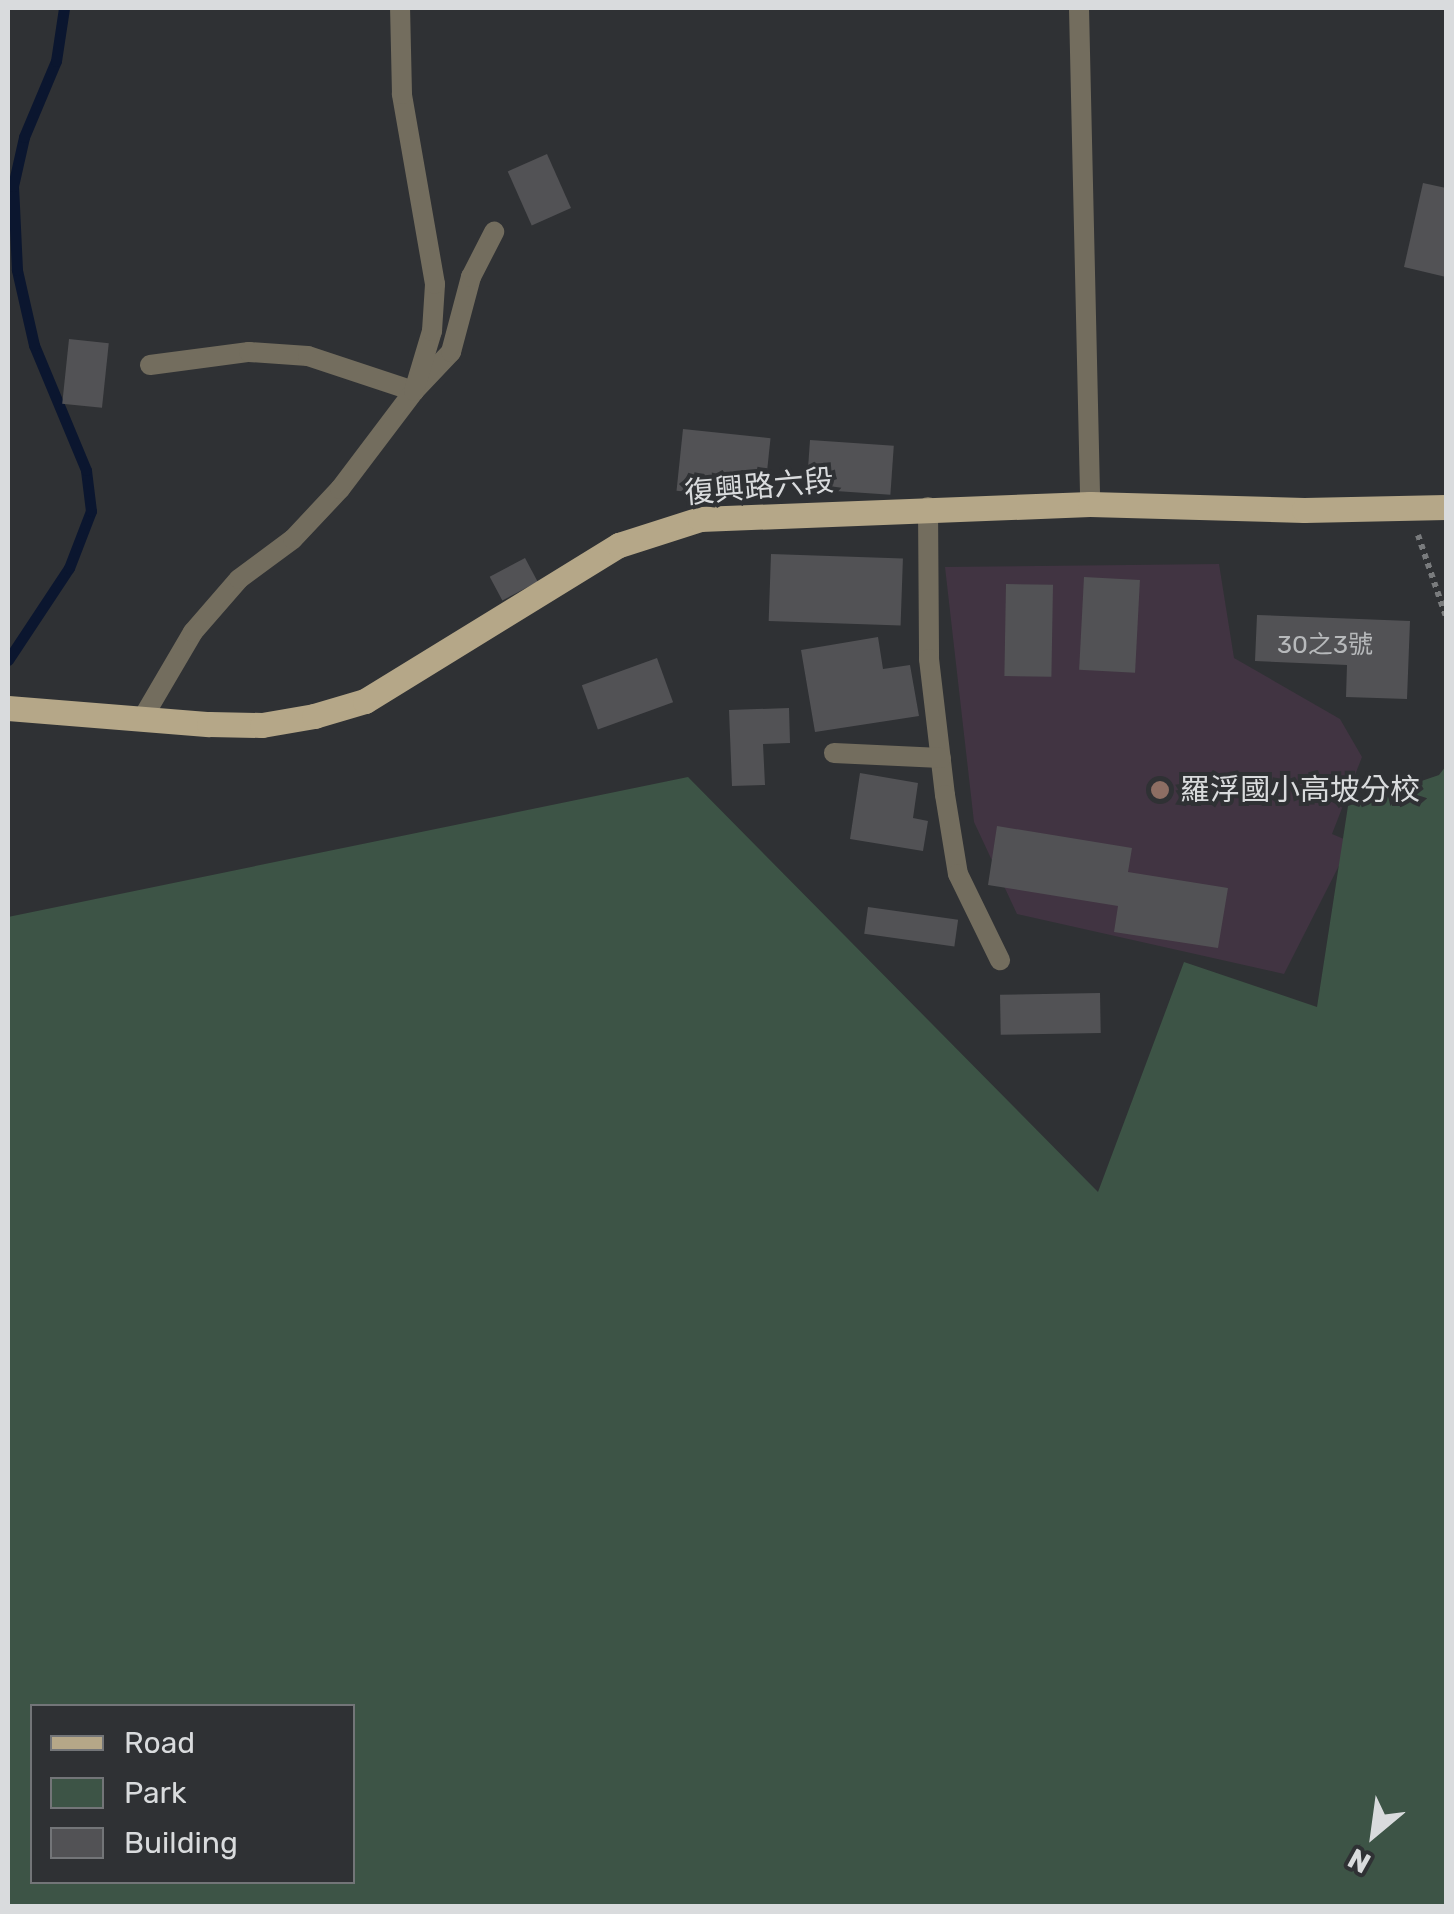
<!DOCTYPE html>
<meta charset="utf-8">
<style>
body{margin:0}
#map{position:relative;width:1454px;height:1914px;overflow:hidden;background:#2f3134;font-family:Rubik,"Noto Sans TC",sans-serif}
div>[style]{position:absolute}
.education>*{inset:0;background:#413442}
.green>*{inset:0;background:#3d5446}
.stream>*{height:11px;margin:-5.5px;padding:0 5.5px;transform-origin:5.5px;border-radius:5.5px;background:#0b162f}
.building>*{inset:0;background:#525255;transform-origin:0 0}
.path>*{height:6px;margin-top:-3px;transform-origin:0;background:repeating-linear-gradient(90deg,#797b7d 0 5px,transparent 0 10px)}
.service>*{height:20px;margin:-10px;padding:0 10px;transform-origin:10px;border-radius:10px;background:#736d5e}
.primary>*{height:25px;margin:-12.5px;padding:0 12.5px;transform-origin:12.5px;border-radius:12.5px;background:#b5a788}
.dots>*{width:28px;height:28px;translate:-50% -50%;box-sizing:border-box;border:5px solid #2f3134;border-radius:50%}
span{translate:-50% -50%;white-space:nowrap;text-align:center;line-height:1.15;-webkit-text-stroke:8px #2f3134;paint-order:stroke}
.number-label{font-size:25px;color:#b7b9bb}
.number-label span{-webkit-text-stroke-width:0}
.street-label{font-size:30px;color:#d9dbdd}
.poi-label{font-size:30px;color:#d9dbdd}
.left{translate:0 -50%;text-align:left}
.frame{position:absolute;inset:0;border:10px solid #d9dbdd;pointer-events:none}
.legend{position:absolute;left:30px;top:1704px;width:325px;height:180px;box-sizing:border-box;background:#2f3134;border:2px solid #737578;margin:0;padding:12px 18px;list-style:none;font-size:30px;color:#d9dbdd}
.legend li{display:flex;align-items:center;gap:20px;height:50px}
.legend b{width:50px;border:2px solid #737578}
.north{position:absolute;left:1324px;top:1784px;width:100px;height:100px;-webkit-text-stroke:8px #2f3134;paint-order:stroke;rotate:209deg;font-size:28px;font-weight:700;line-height:40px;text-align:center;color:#d9dbdd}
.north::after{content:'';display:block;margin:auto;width:35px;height:45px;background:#d9dbdd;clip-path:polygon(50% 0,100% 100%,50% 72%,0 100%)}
</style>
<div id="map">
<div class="education">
<div style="clip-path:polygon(1219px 564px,1234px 658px,1340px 719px,1362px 757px,1332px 834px,1351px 842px,1284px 974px,1017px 914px,974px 822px,945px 567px)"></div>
</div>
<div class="green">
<div style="clip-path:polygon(evenodd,1446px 766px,1446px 1906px,8px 1906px,8px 917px,688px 777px,1098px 1192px,1184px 962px,1317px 1007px,1348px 806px,1439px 775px,1446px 766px,32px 1706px,352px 1706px,352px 1882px,32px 1882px,32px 1706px)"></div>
</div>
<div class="stream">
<div style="left:8px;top:660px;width:110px;rotate:-56.5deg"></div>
<div style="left:69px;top:568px;width:61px;rotate:-68.9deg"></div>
<div style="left:91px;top:511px;width:41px;rotate:-97deg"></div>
<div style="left:86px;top:470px;width:135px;rotate:-112.6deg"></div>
<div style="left:34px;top:345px;width:77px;rotate:-102.8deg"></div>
<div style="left:17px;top:270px;width:84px;rotate:-92.7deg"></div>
<div style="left:13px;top:186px;width:50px;rotate:-77.3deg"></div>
<div style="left:24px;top:137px;width:82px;rotate:-67.2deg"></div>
<div style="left:56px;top:61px;width:54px;rotate:-81.4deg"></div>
</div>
<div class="building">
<div style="left:547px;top:154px;width:59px;height:43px;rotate:66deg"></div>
<div style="clip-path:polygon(1423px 183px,1446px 188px,1446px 277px,1404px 267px)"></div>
<div style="left:69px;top:339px;width:40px;height:65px;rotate:6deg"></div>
<div style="left:683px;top:429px;width:88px;height:62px;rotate:6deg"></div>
<div style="left:810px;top:440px;width:84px;height:49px;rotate:4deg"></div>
<div style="left:771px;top:554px;width:132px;height:67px;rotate:2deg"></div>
<div style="left:525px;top:558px;width:27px;height:40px;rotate:62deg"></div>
<div style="left:1084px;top:577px;width:56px;height:93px;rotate:3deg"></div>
<div style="left:1006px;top:584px;width:47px;height:92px;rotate:1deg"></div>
<div style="clip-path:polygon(1257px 615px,1410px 621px,1407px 699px,1346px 697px,1347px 665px,1255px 661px)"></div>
<div style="clip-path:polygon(878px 637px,883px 669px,910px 665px,919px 716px,815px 732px,801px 650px)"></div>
<div style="left:657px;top:658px;width:47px;height:80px;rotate:70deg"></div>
<div style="clip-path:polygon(789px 708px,790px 743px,763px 744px,765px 785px,732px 786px,729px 710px)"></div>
<div style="clip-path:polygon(860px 773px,918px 783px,913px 818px,928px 821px,923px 851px,850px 839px)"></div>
<div style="clip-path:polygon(997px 826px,1132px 848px,1128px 872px,1228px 888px,1218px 948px,1114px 932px,1118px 906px,988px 885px)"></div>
<div style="left:868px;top:907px;width:91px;height:27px;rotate:8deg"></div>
<div style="left:1100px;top:993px;width:40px;height:100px;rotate:89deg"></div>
</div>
<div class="path">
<div style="left:1418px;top:535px;width:87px;rotate:71.1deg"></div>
</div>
<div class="service">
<div style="left:1079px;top:8px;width:496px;rotate:88.7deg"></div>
<div style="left:150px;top:365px;width:100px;rotate:-7.5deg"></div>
<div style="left:249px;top:352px;width:59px;rotate:3.9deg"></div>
<div style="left:308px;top:356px;width:112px;rotate:18.3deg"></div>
<div style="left:414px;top:391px;width:54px;rotate:-46.5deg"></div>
<div style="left:451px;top:352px;width:78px;rotate:-75.1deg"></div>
<div style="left:471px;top:277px;width:51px;rotate:-62.9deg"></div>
<div style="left:928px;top:507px;width:152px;rotate:89.6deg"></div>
<div style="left:929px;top:659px;width:137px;rotate:83.3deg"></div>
<div style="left:945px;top:795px;width:80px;rotate:80.7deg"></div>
<div style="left:958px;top:874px;width:96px;rotate:64deg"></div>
<div style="left:142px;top:719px;width:101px;rotate:-59.6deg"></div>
<div style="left:193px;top:632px;width:70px;rotate:-49deg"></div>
<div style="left:239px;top:579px;width:67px;rotate:-36.5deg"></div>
<div style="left:293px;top:539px;width:69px;rotate:-46.8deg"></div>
<div style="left:340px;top:489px;width:123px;rotate:-52.9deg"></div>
<div style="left:414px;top:391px;width:63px;rotate:-73.3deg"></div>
<div style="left:432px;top:331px;width:47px;rotate:-86.3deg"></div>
<div style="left:435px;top:284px;width:193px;rotate:-99.9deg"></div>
<div style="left:402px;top:94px;width:86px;rotate:-91.3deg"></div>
<div style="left:834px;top:753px;width:107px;rotate:2.7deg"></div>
</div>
<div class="primary">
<div style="left:8px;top:708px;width:202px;rotate:4.6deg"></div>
<div style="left:209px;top:724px;width:53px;rotate:1.1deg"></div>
<div style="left:262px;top:725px;width:53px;rotate:-9.8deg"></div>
<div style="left:314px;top:716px;width:53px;rotate:-16.4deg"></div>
<div style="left:365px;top:701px;width:298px;rotate:-31.6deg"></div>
<div style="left:619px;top:545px;width:85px;rotate:-17.8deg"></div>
<div style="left:700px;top:519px;width:390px;rotate:-2.2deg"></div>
<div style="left:1090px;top:504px;width:214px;rotate:1.6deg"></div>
<div style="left:1304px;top:510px;width:142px;rotate:-1.2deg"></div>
</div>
<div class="dots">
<div style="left:1160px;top:790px;background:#8d6e63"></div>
</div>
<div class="number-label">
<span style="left:1325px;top:645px">30之3號</span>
</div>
<div class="street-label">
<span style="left:759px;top:487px;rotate:-5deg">復興路六段</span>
</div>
<div class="poi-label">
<span class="left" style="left:1180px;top:790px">羅浮國小高坡分校</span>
</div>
<div class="frame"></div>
<ul class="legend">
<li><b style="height:12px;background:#b5a788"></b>Road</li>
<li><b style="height:28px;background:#3d5446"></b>Park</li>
<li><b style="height:28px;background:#525255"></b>Building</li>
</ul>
<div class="north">N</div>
</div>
